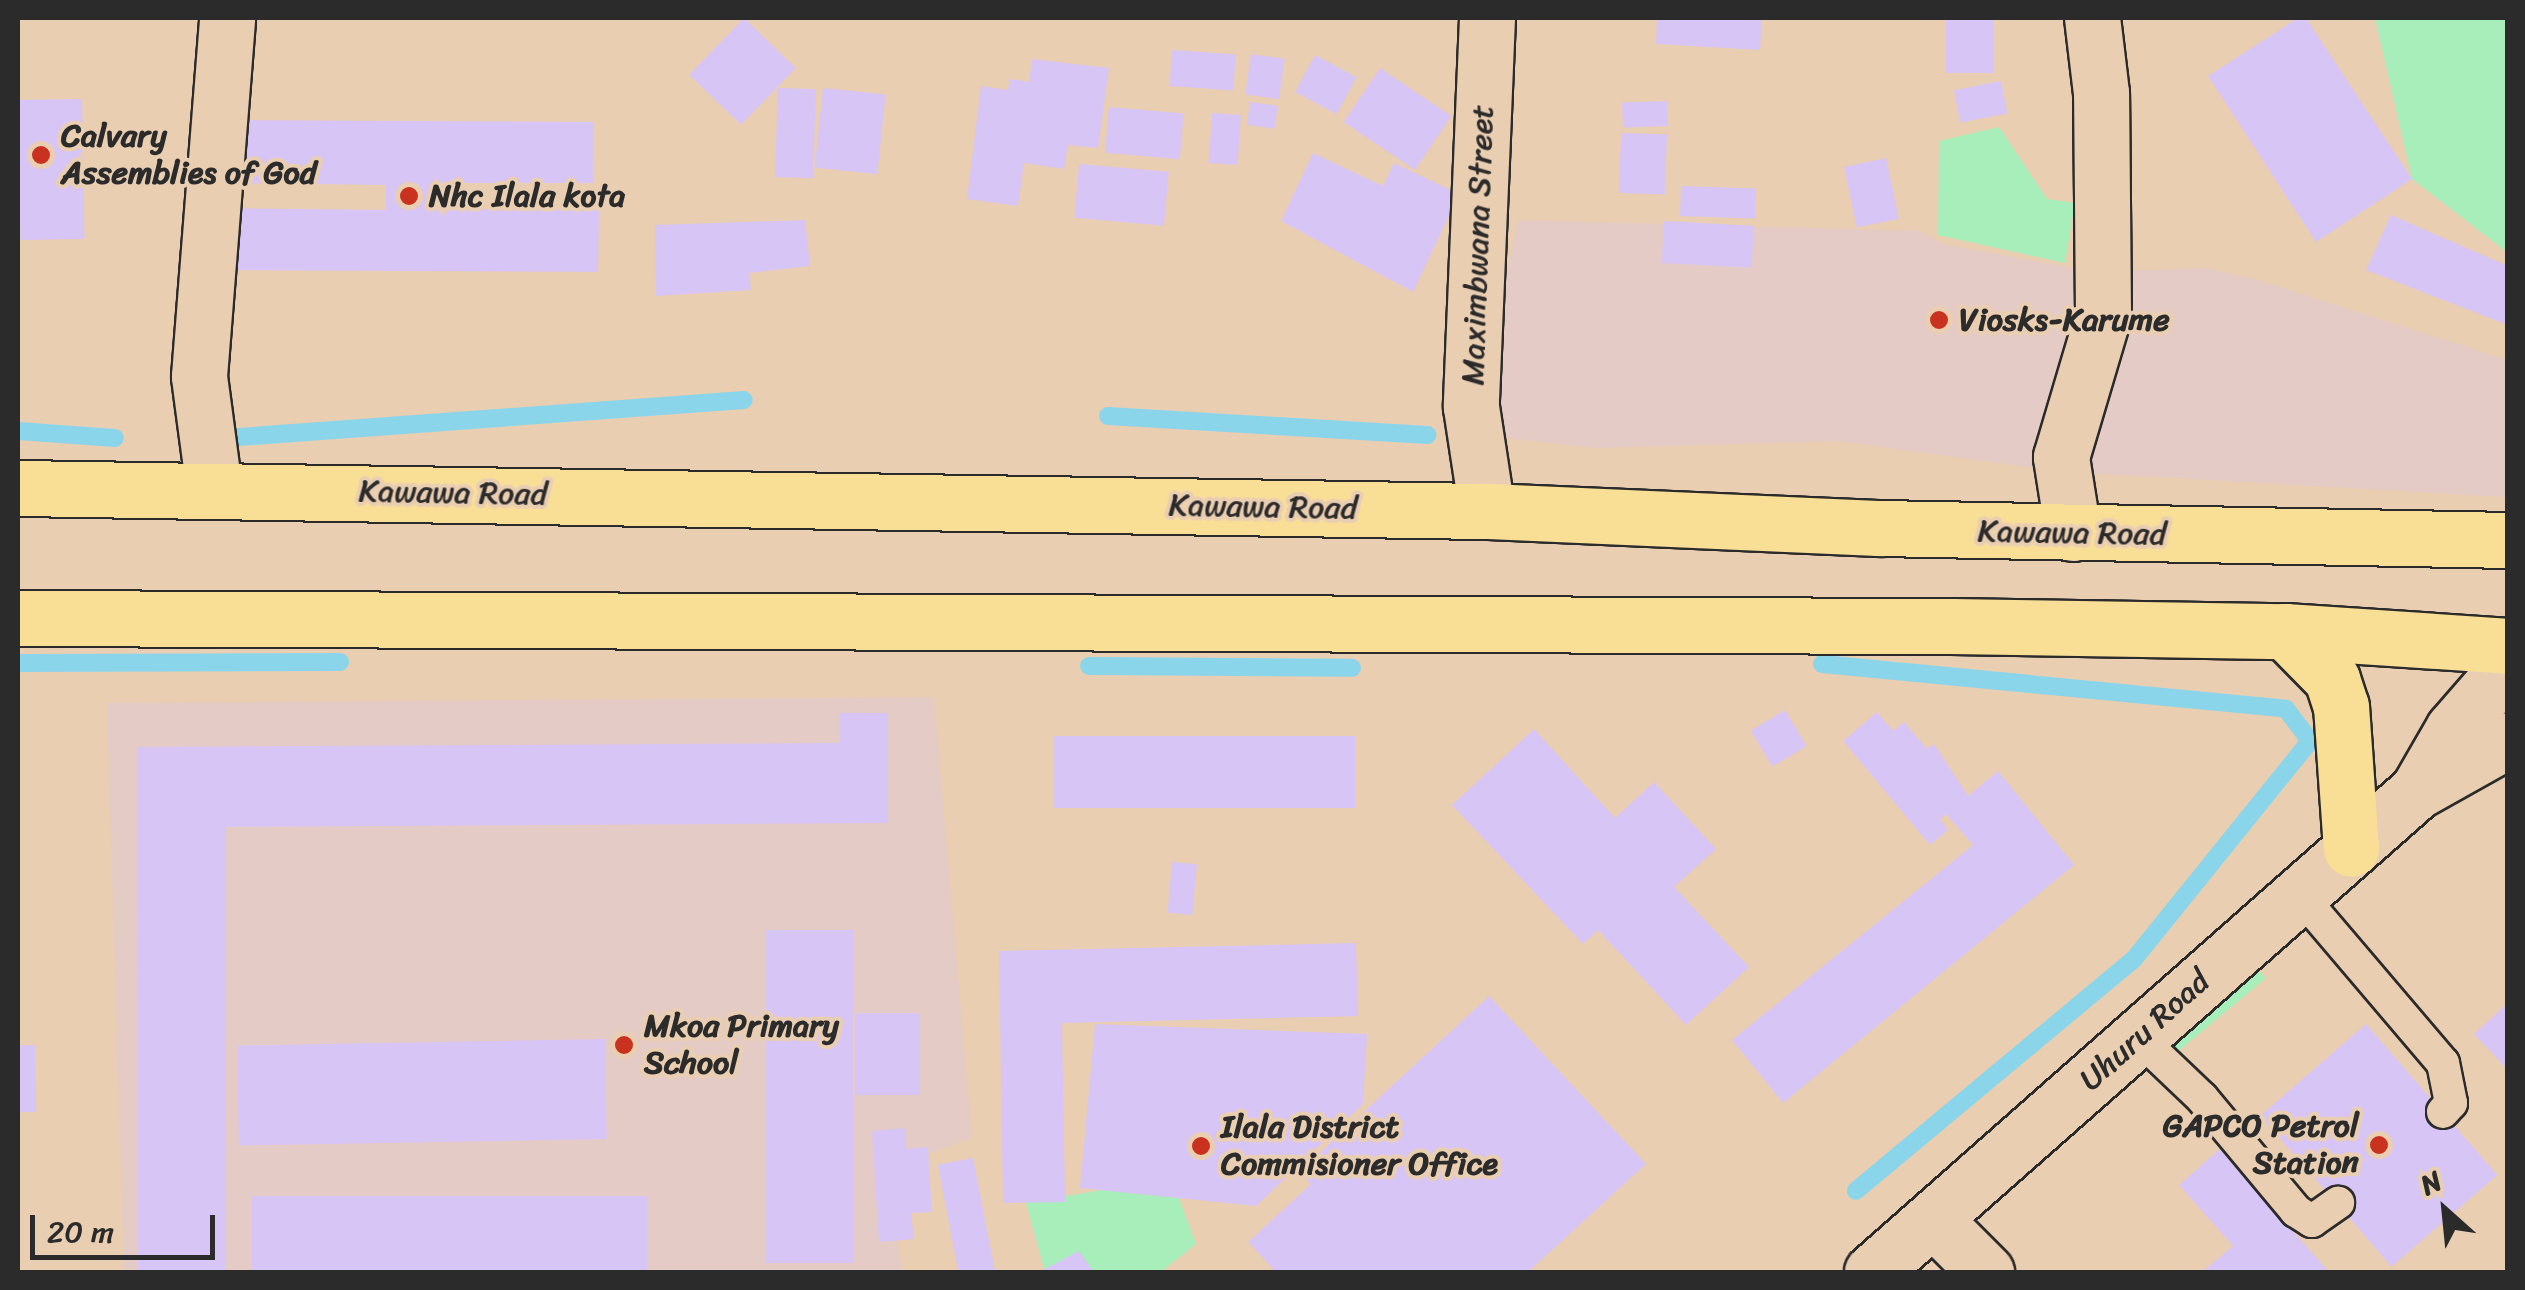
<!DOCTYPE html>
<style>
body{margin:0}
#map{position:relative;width:2525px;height:1290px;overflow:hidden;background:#eaceb1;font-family:Sriracha,sans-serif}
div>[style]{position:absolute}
.built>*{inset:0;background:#e4cbc6}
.green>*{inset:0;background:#a7eebb}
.stream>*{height:18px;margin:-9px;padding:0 9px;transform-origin:9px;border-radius:9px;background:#8bd5eb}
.building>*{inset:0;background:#d7c5f6;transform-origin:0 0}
.roads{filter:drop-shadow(2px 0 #2b2b2b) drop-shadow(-2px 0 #2b2b2b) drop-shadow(0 2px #2b2b2b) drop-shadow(0 -2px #2b2b2b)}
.service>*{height:32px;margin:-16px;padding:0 16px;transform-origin:16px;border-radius:16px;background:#eaceb1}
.minor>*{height:55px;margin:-27.5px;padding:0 27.5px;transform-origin:27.5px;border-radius:27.5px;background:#eaceb1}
.secondary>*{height:55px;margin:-27.5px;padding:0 27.5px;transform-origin:27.5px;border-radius:27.5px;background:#eaceb1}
.primary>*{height:55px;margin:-27.5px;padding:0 27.5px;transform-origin:27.5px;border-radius:27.5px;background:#f9df96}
.dots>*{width:28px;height:28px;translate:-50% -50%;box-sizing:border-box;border:5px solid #eaceb1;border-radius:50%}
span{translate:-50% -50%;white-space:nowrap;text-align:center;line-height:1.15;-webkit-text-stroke:8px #eaceb1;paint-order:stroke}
.poi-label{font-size:32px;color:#2b2b2b;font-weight:700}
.left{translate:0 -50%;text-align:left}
.right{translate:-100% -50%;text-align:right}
.street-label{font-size:32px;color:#2b2b2b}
.frame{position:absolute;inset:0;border:20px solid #2b2b2b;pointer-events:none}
.north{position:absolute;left:2395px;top:1160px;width:100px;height:100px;-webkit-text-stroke:8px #eaceb1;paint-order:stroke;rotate:333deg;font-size:28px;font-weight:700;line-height:40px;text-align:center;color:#2b2b2b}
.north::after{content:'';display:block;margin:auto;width:35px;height:45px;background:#2b2b2b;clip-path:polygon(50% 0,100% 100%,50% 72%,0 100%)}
.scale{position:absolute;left:30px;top:1215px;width:185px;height:45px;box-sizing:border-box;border:5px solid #2b2b2b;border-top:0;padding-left:12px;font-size:30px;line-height:35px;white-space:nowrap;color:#2b2b2b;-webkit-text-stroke:8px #eaceb1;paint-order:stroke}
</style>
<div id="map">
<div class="built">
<div style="clip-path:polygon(1518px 220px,1920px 231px,1942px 244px,2094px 272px,2205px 268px,2258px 280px,2507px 360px,2507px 497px,2066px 472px,1837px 441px,1596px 448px,1473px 434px)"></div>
<div style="clip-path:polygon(934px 697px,972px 1138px,884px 1170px,903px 1272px,124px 1272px,107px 703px)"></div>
</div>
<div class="green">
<div style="clip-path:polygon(2375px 18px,2507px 18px,2507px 252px,2412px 179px)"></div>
<div style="clip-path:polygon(1999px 127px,2047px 199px,2075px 203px,2065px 263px,1938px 235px,1939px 141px)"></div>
<div style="clip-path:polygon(2242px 952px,2266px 978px,2156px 1070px,2141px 1045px)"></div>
<div style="clip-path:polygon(1102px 1190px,1179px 1198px,1196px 1244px,1161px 1272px,1045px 1272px,1026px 1203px)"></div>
</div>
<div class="stream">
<div style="left:1108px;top:416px;width:320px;rotate:3.4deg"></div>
<div style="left:18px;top:431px;width:97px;rotate:4.1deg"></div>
<div style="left:225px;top:438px;width:520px;rotate:-4.19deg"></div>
<div style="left:18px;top:663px;width:322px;rotate:-0.2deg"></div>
<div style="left:1822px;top:664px;width:466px;rotate:5.5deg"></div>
<div style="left:2286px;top:709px;width:40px;rotate:53deg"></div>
<div style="left:2310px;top:741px;width:280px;rotate:128.9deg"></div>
<div style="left:2134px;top:959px;width:362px;rotate:140.2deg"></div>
<div style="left:1089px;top:666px;width:263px;rotate:0.4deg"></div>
</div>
<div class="building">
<div style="left:744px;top:18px;width:72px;height:79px;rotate:44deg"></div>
<div style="clip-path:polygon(1657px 18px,1762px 18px,1760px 50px,1656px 44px)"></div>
<div style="left:1946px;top:18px;width:48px;height:55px"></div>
<div style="clip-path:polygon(2298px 18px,2306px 18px,2412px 179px,2316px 242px,2208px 76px)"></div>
<div style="left:1172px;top:50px;width:64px;height:36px;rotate:4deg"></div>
<div style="left:1251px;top:54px;width:34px;height:41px;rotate:8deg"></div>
<div style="left:1315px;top:55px;width:47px;height:42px;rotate:28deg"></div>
<div style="clip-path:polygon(1032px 59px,1109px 68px,1098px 148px,1068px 145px,1064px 169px,1024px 163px,1018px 206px,967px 199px,981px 86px,1008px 90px,1010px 79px,1029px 82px)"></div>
<div style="left:1380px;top:68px;width:86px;height:65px;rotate:34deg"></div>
<div style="left:2001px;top:81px;width:33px;height:48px;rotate:79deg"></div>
<div style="left:778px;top:88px;width:38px;height:89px;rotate:2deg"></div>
<div style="left:823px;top:88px;width:63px;height:80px;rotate:6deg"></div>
<div style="left:82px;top:99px;width:140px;height:64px;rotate:89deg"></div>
<div style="left:1667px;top:101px;width:25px;height:45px;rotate:88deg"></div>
<div style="left:1250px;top:102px;width:28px;height:23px;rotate:8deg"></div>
<div style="left:1109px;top:107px;width:75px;height:46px;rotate:5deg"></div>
<div style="left:1212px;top:113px;width:29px;height:50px;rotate:4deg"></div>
<div style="clip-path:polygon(226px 120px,594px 122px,593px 183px,432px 183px,432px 209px,599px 210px,598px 272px,221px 270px,221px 208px,386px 210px,386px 185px,226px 183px)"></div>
<div style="left:1621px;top:133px;width:46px;height:60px;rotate:2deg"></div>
<div style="clip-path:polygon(1313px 153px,1383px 186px,1394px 163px,1459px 194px,1413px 292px,1281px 221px)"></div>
<div style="left:1886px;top:158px;width:62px;height:43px;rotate:78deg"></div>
<div style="left:1079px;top:164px;width:90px;height:54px;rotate:5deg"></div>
<div style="left:1681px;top:186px;width:75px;height:30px;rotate:2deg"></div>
<div style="clip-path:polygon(2391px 215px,2508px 266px,2508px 325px,2366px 270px)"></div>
<div style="clip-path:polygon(805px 220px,810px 266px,749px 273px,751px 290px,656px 296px,655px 225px)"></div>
<div style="left:1664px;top:221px;width:90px;height:42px;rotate:3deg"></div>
<div style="left:1785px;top:710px;width:42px;height:40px;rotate:59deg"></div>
<div style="clip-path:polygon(1877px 712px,1893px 731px,1904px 722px,1927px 749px,1934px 744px,1968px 796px,1998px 771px,2074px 865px,1783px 1103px,1732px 1040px,1973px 845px,1946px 814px,1940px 819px,1948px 830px,1930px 845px,1843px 741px)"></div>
<div style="clip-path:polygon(839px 713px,888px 713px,888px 823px,226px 827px,226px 1272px,138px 1272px,137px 747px,840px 743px)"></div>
<div style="clip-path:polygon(1534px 729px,1615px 818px,1654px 782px,1716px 849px,1674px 887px,1749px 967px,1686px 1025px,1598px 930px,1583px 944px,1452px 805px)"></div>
<div style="left:1053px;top:736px;width:302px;height:72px"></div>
<div style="left:1172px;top:862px;width:25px;height:51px;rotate:5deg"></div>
<div style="left:766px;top:930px;width:87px;height:333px"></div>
<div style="clip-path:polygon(1356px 943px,1358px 1016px,1062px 1023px,1065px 1202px,1003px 1203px,999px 951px)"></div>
<div style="clip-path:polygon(1489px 996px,1646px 1164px,1528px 1272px,1276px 1272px,1248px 1242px,1311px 1184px,1299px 1172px)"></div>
<div style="clip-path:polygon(2508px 1003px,2508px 1070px,2474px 1034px)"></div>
<div style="left:855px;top:1013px;width:65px;height:82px"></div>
<div style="clip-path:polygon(1095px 1024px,1367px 1034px,1363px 1104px,1256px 1206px,1080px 1188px)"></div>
<div style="left:2366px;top:1024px;width:200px;height:140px;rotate:49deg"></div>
<div style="left:605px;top:1039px;width:100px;height:368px;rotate:89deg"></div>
<div style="left:35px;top:1045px;width:67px;height:17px;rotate:89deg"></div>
<div style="clip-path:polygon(906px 1128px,906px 1149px,928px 1147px,932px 1212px,911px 1213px,914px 1239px,879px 1242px,872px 1131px)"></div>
<div style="clip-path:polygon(2220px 1149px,2329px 1272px,2202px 1272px,2233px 1246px,2179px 1185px)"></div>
<div style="left:973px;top:1158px;width:116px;height:36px;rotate:79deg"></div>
<div style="left:647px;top:1196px;width:76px;height:395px;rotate:90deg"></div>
<div style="clip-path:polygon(1079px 1251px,1094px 1272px,1039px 1272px)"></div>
</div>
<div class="roads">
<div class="service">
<div style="left:2299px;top:894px;width:222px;rotate:49.6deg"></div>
<div style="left:2443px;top:1063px;width:41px;rotate:78.7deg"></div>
<div style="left:2451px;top:1103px;width:12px;rotate:132deg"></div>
<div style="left:2138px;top:1037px;width:88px;rotate:43.6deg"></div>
<div style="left:2202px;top:1098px;width:147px;rotate:50.2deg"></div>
<div style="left:2296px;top:1211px;width:19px;rotate:32deg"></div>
<div style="left:2312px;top:1221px;width:32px;rotate:-35deg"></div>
</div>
<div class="minor">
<div style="left:1487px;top:18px;width:389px;rotate:92.4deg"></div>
<div style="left:1471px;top:407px;width:105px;rotate:81.3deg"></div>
<div style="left:214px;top:489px;width:114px;rotate:-97.6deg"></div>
<div style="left:199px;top:376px;width:359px;rotate:-85.5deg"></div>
<div style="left:2073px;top:533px;width:77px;rotate:-99deg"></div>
<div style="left:2061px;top:457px;width:148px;rotate:-73.5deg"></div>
<div style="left:2103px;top:315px;width:222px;rotate:-90.5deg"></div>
<div style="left:2101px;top:93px;width:76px;rotate:-96.8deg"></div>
<div style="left:1933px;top:1219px;width:75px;rotate:45deg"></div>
</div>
<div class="secondary">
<div style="left:2419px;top:788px;width:68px;rotate:-60deg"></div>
<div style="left:2453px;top:729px;width:84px;rotate:-48.9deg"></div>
<div style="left:1872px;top:1272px;width:727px;rotate:-41.43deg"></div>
<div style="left:2417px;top:791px;width:104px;rotate:-29.3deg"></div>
</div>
<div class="primary">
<div style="left:18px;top:488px;width:1469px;rotate:0.9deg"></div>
<div style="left:1487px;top:511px;width:392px;rotate:2.5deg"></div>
<div style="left:1879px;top:528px;width:629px;rotate:1.09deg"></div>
<div style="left:18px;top:618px;width:1933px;rotate:0.24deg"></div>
<div style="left:1951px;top:626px;width:334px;rotate:0.9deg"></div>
<div style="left:2285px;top:631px;width:224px;rotate:3.8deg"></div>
<div style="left:2285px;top:631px;width:67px;rotate:45.6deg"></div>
<div style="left:2332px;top:679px;width:28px;rotate:72deg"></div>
<div style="left:2341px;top:706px;width:143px;rotate:86deg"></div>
</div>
</div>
<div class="dots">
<div style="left:41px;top:155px;background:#c8321e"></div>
<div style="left:409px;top:196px;background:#c8321e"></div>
<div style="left:1939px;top:320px;background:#c8321e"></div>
<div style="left:624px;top:1045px;background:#c8321e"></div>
<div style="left:2379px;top:1145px;background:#c8321e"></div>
<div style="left:1201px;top:1146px;background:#c8321e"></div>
</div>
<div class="poi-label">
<span class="left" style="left:61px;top:155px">Calvary<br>Assemblies of God</span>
<span class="left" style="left:429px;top:196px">Nhc Ilala kota</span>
<span class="left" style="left:1959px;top:320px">Viosks-Karume</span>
<span class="left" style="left:644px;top:1045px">Mkoa Primary<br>School</span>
<span class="right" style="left:2359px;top:1145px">GAPCO Petrol<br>Station</span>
<span class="left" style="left:1221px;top:1146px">Ilala District<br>Commisioner Office</span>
</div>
<div class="street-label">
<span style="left:1478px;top:245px;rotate:-88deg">Maximbwana Street</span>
<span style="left:453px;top:493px;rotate:1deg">Kawawa Road</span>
<span style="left:1263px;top:507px;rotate:1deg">Kawawa Road</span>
<span style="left:2072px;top:533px;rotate:1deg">Kawawa Road</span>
<span style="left:2145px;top:1031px;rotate:-42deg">Uhuru Road</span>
</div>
<div class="frame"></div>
<div class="north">N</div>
<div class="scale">20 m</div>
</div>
